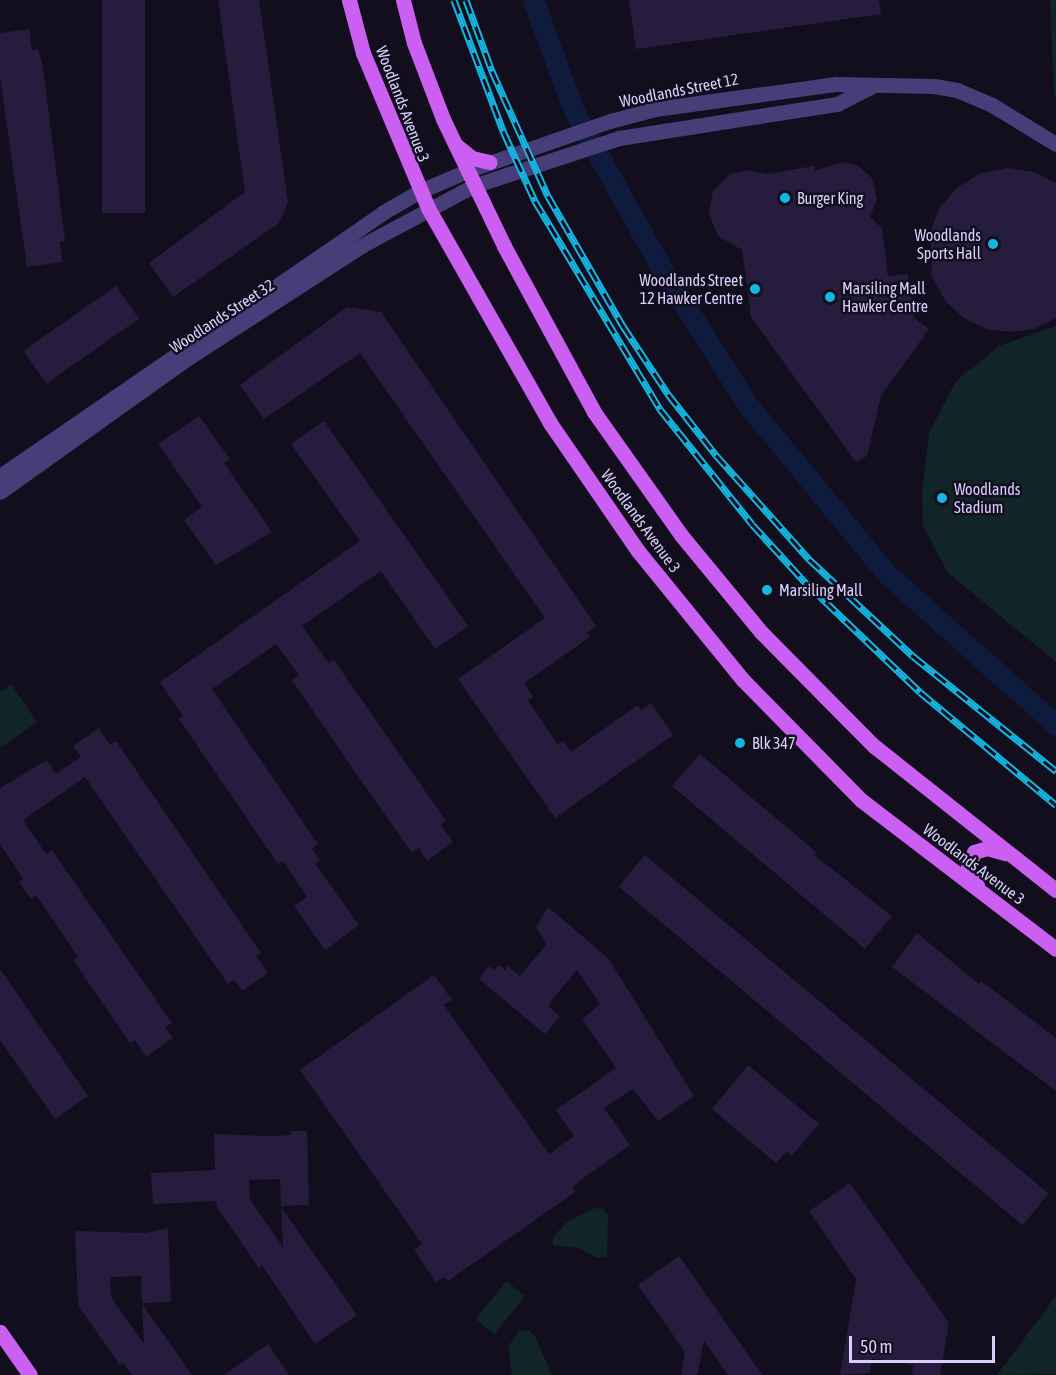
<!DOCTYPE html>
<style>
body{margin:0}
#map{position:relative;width:1056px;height:1375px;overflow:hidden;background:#120e1e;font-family:"Asap Condensed",sans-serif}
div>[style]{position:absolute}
.green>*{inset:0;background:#112527;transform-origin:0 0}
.canal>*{height:21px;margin:-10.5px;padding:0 10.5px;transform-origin:10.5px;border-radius:10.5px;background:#0f1b3c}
.building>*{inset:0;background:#261c3d;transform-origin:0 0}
.minor>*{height:15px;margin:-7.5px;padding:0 7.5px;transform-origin:7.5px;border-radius:7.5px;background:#463d79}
.major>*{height:15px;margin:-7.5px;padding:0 7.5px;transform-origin:7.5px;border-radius:7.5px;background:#cb5ff1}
.rail>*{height:7px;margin-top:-3.5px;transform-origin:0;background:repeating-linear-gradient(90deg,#120e1e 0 14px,#13b7e2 0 28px);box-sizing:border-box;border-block:2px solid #13b7e2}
.dots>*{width:16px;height:16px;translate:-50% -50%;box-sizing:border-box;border:3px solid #120e1e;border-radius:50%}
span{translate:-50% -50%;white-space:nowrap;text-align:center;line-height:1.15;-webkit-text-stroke:5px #120e1e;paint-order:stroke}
.street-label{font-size:16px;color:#d8cffb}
.poi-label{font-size:16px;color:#d8cffb}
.left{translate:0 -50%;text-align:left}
.right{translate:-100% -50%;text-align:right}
.scale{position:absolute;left:849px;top:1336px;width:146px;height:27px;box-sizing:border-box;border:3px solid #d8cffb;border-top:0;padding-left:8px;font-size:18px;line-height:21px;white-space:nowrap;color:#d8cffb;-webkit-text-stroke:4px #120e1e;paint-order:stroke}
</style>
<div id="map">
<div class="green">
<div style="clip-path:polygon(1050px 0,1056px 0,1056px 96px,1054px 95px)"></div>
<div style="clip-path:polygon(1056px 326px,1056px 662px,947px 572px,923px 525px,922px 492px,929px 433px,956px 381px,999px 346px)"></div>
<div style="clip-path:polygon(11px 684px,37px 722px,0 748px,0 692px)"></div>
<div style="clip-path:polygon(594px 1208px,603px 1209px,608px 1215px,607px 1257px,597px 1258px,579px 1248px,553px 1245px,553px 1237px,567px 1222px)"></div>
<div style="left:506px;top:1281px;width:24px;height:49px;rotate:38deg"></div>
<div style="clip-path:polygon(1056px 1296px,1056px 1374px,997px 1375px,1050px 1304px)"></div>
<div style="clip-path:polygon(528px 1330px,535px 1336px,552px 1375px,512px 1375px,508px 1347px,519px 1331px)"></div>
</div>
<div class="canal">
<div style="left:533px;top:0;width:118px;rotate:69.7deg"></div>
<div style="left:574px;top:111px;width:175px;rotate:60.9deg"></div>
<div style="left:659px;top:264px;width:165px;rotate:57.8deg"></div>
<div style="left:747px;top:404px;width:223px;rotate:50.5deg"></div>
<div style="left:889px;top:576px;width:224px;rotate:41.7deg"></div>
</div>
<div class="building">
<div style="left:102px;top:0;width:43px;height:213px"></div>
<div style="clip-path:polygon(218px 0,259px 0,288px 202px,279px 223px,173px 297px,149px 263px,245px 192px)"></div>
<div style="clip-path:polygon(629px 0,879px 0,881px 14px,636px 49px)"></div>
<div style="clip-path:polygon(29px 29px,32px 50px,38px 49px,43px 67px,65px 241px,60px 242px,62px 262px,27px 267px,0 76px,0 33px)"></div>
<div style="clip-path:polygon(841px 162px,857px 165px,872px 178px,877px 199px,870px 217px,882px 228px,888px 276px,908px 274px,914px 318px,929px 329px,881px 396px,867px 456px,856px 462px,751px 317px,742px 250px,718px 236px,709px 214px,713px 191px,730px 174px,747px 170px,767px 174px,814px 166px,815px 171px)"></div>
<div style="clip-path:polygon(1008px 168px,1034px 172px,1056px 183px,1056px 318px,1034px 329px,1010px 332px,986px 329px,964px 318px,946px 302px,929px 271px,932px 271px,930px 232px,940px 207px,958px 187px,981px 173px)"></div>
<div style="left:116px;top:286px;width:40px;height:113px;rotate:55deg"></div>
<div style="clip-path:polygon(347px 307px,381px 312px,596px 626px,587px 633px,590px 637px,524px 683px,533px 697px,528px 701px,558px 745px,563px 741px,571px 752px,638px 705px,641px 710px,651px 703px,673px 735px,555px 818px,458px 679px,545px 618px,360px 353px,264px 419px,240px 385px)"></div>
<div style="clip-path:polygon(199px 416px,230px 459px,224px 463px,272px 532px,216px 565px,184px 520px,202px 507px,158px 444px)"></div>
<div style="clip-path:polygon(324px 421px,468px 626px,435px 649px,381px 571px,302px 626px,329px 663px,334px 660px,446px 821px,441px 825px,453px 842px,427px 861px,419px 848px,412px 853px,355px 772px,292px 680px,299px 675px,276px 644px,212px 689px,318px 844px,312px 849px,320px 860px,315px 864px,359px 925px,325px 950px,294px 906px,307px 897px,283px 861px,278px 864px,179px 719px,183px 716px,160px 682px,360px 541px,291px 444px)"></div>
<div style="clip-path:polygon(99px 728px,110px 745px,116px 741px,261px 953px,256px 956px,268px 973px,242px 991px,234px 980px,228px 984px,85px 777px,23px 820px,46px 854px,52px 850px,172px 1023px,165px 1027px,173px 1038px,146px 1057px,135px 1040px,130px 1043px,73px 960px,78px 957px,36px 895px,31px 899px,19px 882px,23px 879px,0 844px,0 788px,47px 760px,56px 774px,81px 757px,73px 746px)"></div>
<div style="clip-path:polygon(700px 754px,816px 852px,814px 855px,892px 916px,865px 949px,672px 786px)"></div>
<div style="left:645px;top:855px;width:527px;height:41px;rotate:40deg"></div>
<div style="clip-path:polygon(548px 907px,608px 958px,694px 1096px,658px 1121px,633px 1089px,604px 1108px,630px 1145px,579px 1181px,572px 1188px,575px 1192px,448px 1281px,444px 1277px,436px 1282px,414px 1250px,422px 1244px,300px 1070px,434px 975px,452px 1000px,444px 1005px,549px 1154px,574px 1136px,556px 1110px,616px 1068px,582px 1019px,600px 1004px,577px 970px,550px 1002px,549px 1007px,560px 1016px,545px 1034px,479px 979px,489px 966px,494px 970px,499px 965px,505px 970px,508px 966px,520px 976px,547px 944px,536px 927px)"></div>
<div style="clip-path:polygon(917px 933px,979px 984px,981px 981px,1056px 1038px,1056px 1091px,892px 967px)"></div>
<div style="clip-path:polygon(0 969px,88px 1096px,55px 1119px,0 1040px)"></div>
<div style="clip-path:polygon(748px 1065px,819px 1124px,792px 1156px,786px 1151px,776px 1163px,712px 1109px)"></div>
<div style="clip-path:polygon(291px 1131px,307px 1131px,309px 1205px,281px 1206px,280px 1179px,249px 1180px,250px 1200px,283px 1247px,281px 1207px,357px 1315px,315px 1344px,262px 1265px,259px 1268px,217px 1207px,216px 1201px,153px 1204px,151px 1173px,215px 1170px,214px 1134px,271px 1136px,291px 1135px)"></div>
<div style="clip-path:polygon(850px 1183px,949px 1323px,940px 1375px,912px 1375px,913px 1365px,872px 1358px,870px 1373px,840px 1375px,856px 1279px,809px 1211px)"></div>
<div style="clip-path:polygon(168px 1228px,171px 1302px,142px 1303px,141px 1276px,110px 1277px,111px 1297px,144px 1344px,142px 1304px,192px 1375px,132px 1375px,123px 1363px,120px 1365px,78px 1305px,75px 1231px,145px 1233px)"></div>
<div style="clip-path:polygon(679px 1256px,742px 1346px,762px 1375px,728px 1375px,704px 1341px,697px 1375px,681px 1375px,685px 1352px,638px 1285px)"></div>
<div style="clip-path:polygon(268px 1344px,289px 1375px,224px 1375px)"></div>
</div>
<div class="minor">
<div style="left:0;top:476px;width:464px;rotate:-34.5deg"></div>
<div style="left:382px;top:213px;width:44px;rotate:-30.1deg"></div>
<div style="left:420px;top:191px;width:56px;rotate:-22.9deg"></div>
<div style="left:472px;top:169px;width:146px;rotate:-19.2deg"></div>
<div style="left:610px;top:121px;width:47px;rotate:-14.9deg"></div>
<div style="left:655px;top:109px;width:183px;rotate:-7.9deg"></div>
<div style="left:836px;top:84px;width:98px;rotate:1.2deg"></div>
<div style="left:934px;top:86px;width:23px;rotate:10deg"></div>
<div style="left:957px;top:90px;width:38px;rotate:23deg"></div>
<div style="left:992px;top:105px;width:75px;rotate:31.4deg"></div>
<div style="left:0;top:492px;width:227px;rotate:-35.5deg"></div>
<div style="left:185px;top:360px;width:210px;rotate:-32.9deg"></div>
<div style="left:361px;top:246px;width:127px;rotate:-28.2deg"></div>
<div style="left:473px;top:186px;width:154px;rotate:-18.2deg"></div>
<div style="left:619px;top:138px;width:221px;rotate:-8.9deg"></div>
<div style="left:837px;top:104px;width:38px;rotate:-27deg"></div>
</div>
<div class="major">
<div style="left:349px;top:0;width:55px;rotate:75.2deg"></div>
<div style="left:363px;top:53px;width:168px;rotate:67.2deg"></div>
<div style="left:428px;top:208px;width:247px;rotate:60.4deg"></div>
<div style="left:550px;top:423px;width:155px;rotate:55.5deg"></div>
<div style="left:638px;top:551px;width:166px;rotate:50.9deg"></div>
<div style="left:743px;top:680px;width:168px;rotate:45.5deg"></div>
<div style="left:861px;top:800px;width:245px;rotate:37.4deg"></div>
<div style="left:403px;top:0;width:44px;rotate:75.7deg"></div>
<div style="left:414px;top:43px;width:81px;rotate:69.1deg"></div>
<div style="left:443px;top:119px;width:141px;rotate:64.3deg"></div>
<div style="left:504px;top:246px;width:189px;rotate:61.5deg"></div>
<div style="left:594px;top:412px;width:151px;rotate:54.7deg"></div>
<div style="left:681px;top:535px;width:126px;rotate:50.5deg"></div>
<div style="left:761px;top:632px;width:161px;rotate:45.3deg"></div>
<div style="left:874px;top:746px;width:232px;rotate:38.4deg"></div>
<div style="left:456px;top:145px;width:21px;rotate:39deg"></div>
<div style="left:472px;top:158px;width:18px;rotate:13deg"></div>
<div style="left:977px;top:885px;width:20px;rotate:-117deg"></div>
<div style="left:968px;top:867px;width:16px;rotate:-68deg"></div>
<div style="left:974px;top:852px;width:14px;rotate:-17deg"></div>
<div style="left:987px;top:848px;width:19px;rotate:16deg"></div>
<div style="left:0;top:1332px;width:52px;rotate:55.1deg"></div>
</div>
<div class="rail">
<div style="left:454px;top:0;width:142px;rotate:69.4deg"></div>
<div style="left:504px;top:133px;width:75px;rotate:65.5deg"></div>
<div style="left:535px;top:201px;width:243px;rotate:59deg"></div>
<div style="left:660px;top:409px;width:147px;rotate:51.3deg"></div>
<div style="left:752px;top:524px;width:79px;rotate:47.6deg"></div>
<div style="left:805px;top:582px;width:159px;rotate:43.7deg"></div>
<div style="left:920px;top:692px;width:177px;rotate:39.7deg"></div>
<div style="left:466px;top:0;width:76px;rotate:69.9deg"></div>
<div style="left:492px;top:71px;width:137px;rotate:65.9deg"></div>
<div style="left:548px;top:196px;width:150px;rotate:60deg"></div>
<div style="left:623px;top:326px;width:82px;rotate:56.5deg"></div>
<div style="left:668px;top:394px;width:78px;rotate:51.8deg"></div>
<div style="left:716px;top:455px;width:140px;rotate:48.2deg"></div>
<div style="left:809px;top:559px;width:142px;rotate:43deg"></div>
<div style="left:913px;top:656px;width:184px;rotate:38.8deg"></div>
</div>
<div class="dots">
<div style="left:785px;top:198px;background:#13b7e2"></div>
<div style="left:993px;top:244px;background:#13b7e2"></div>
<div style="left:755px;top:289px;background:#13b7e2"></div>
<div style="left:830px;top:297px;background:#13b7e2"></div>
<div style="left:942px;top:498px;background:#13b7e2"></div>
<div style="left:767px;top:590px;background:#13b7e2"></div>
<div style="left:740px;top:743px;background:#13b7e2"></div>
</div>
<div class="street-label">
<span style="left:679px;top:90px;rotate:-11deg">Woodlands Street 12</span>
<span style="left:403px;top:104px;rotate:69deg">Woodlands Avenue 3</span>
<span style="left:222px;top:316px;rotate:-33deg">Woodlands Street 32</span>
<span style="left:641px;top:521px;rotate:54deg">Woodlands Avenue 3</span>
<span style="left:974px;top:864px;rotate:37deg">Woodlands Avenue 3</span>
</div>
<div class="poi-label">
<span class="left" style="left:797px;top:198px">Burger King</span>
<span class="right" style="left:981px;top:244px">Woodlands<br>Sports Hall</span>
<span class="right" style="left:743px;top:289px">Woodlands Street<br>12 Hawker Centre</span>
<span class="left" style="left:842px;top:297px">Marsiling Mall<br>Hawker Centre</span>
<span class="left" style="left:954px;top:498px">Woodlands<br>Stadium</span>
<span class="left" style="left:779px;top:590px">Marsiling Mall</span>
<span class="left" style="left:752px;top:743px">Blk 347</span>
</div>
<div class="scale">50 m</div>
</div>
